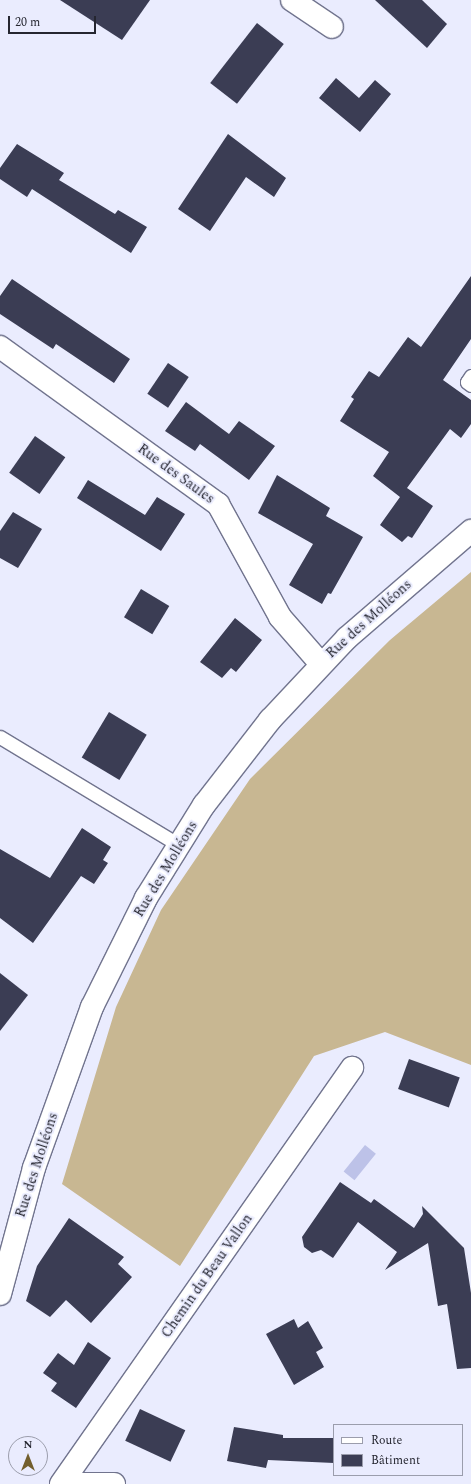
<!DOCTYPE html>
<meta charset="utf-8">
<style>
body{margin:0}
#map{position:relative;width:471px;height:1484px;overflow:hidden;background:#eaecfe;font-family:Spectral,serif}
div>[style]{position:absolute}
.forest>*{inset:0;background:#c8b792}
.water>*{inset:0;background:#bdc2e8;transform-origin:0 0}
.building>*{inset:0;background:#3b3d54;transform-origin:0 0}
.roads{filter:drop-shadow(1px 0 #71748e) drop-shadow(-1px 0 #71748e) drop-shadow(0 1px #71748e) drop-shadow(0 -1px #71748e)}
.service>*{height:13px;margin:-6.5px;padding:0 6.5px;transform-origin:6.5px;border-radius:6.5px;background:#fff}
.minor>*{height:22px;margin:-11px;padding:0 11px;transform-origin:11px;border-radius:11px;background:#fff}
span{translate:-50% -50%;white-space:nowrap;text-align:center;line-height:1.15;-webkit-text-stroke:4px #eaecfe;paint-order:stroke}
.street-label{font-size:14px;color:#252630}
.legend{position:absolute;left:333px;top:1424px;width:130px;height:52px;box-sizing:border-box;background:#eaecfe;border:1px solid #9b9dac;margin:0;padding:5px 7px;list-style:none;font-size:12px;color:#252630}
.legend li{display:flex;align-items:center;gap:8px;height:20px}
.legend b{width:20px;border:1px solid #9b9dac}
.north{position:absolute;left:8px;top:1436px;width:40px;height:40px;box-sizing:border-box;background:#eaecfe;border:1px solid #9b9dac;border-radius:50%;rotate:0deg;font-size:11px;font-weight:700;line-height:16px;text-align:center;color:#252630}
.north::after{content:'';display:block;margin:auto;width:14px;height:18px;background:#735f2e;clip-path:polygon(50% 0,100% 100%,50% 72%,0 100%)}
.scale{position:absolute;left:8px;top:16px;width:88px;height:18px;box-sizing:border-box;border:2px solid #252630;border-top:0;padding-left:5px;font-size:12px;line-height:14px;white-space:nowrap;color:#252630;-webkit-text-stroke:3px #eaecfe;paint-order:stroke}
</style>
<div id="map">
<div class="forest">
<div style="clip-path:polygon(471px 572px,471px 1065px,385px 1032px,314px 1056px,180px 1266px,62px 1184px,116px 1007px,161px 910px,250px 779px,390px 640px)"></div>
</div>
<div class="water">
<div style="left:365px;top:1145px;width:14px;height:34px;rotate:39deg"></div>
</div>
<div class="building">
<div style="clip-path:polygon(60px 0,150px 0,122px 40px)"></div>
<div style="clip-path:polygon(375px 0,422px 0,447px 24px,427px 48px)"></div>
<div style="left:257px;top:23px;width:34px;height:76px;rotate:38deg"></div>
<div style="clip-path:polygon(336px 78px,359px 98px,375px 80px,391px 94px,360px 132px,319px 98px)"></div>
<div style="clip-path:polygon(228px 134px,286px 178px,274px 197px,246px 177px,210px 231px,178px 209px)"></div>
<div style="clip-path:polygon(17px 144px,64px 173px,59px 180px,115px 214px,118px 210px,147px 227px,131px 253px,32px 189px,27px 197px,0 179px,0 168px)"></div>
<div style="clip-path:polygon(471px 276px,471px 339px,443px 380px,471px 400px,471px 424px,461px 438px,450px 429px,407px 488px,433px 506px,412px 538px,408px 536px,402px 542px,380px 525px,400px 497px,373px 476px,389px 452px,340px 421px,354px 399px,351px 397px,369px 371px,379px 377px,408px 337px,421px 347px)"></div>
<div style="clip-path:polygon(12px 279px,130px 359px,114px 383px,56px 344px,53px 349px,0 314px,0 296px)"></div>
<div style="left:168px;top:363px;width:25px;height:37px;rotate:34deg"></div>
<div style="clip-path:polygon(186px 402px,229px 434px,239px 421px,275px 446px,249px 480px,200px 444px,195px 451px,165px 431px)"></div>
<div style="left:35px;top:436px;width:37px;height:45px;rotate:35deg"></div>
<div style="clip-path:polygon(277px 475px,330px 508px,326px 516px,363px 537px,331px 594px,328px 593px,322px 604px,289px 585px,313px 544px,258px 513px)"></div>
<div style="clip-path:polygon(88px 480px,145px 515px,157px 497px,185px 514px,161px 551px,77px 498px)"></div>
<div style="clip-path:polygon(13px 512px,42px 529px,18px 568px,0 558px,0 531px)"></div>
<div style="left:141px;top:589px;width:33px;height:33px;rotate:31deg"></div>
<div style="clip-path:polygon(235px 618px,262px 640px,236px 672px,231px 668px,222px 678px,200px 662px)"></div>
<div style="left:109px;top:712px;width:44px;height:53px;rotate:31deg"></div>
<div style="clip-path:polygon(82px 828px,111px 847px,103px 860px,108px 863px,94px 884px,81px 876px,33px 943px,0 918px,0 849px,50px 878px)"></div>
<div style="clip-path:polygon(0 973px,28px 995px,0 1031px)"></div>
<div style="left:409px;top:1059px;width:54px;height:32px;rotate:20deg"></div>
<div style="clip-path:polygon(340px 1182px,371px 1203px,374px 1199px,414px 1228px,423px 1214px,422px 1206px,464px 1248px,471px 1293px,471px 1368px,457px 1369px,447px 1304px,438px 1306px,428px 1243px,385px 1270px,397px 1252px,358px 1222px,333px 1258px,321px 1250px,312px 1253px,304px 1247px,302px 1237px)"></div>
<div style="clip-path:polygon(69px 1218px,124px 1257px,118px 1264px,132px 1277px,91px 1323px,66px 1300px,50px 1317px,26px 1301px,37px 1266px)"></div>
<div style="clip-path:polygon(294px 1319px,298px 1328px,308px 1321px,323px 1348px,316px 1352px,324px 1367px,294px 1385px,266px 1334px)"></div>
<div style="clip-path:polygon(88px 1342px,111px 1358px,76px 1408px,51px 1391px,57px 1383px,43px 1373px,58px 1353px,74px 1365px)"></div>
<div style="left:140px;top:1409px;width:50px;height:35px;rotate:25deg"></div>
<div style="clip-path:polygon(234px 1427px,283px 1435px,283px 1438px,334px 1438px,334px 1463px,268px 1460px,266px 1468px,227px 1461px)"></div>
</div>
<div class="roads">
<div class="service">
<div style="left:471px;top:376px;width:7px;rotate:124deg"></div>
<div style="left:467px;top:382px;width:5px;rotate:37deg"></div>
<div style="left:0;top:737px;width:209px;rotate:31.1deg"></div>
</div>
<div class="minor">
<div style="left:292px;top:0;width:48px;rotate:34deg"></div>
<div style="left:0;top:347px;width:269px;rotate:35.8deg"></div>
<div style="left:218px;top:504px;width:129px;rotate:61.2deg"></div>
<div style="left:280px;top:617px;width:62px;rotate:48.9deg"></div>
<div style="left:0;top:1294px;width:131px;rotate:-74.9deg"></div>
<div style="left:34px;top:1168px;width:171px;rotate:-70.2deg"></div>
<div style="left:92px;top:1007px;width:122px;rotate:-63.6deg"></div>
<div style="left:146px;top:898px;width:110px;rotate:-58.1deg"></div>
<div style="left:204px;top:805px;width:108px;rotate:-52.2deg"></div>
<div style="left:270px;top:720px;width:112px;rotate:-46.8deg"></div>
<div style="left:347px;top:638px;width:164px;rotate:-40.8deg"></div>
<div style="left:61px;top:1484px;width:508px;rotate:-55.03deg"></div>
<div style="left:62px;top:1484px;width:52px"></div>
</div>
</div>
<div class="street-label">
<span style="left:176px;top:474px;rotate:36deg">Rue des Saules</span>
<span style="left:369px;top:619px;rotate:-42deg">Rue des Molléons</span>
<span style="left:166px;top:869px;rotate:-59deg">Rue des Molléons</span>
<span style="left:37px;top:1165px;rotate:-72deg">Rue des Molléons</span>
<span style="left:207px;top:1276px;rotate:-55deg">Chemin du Beau Vallon</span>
</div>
<ul class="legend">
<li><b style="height:5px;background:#fff"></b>Route</li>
<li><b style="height:11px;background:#3b3d54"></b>Bâtiment</li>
</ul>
<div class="north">N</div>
<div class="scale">20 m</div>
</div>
